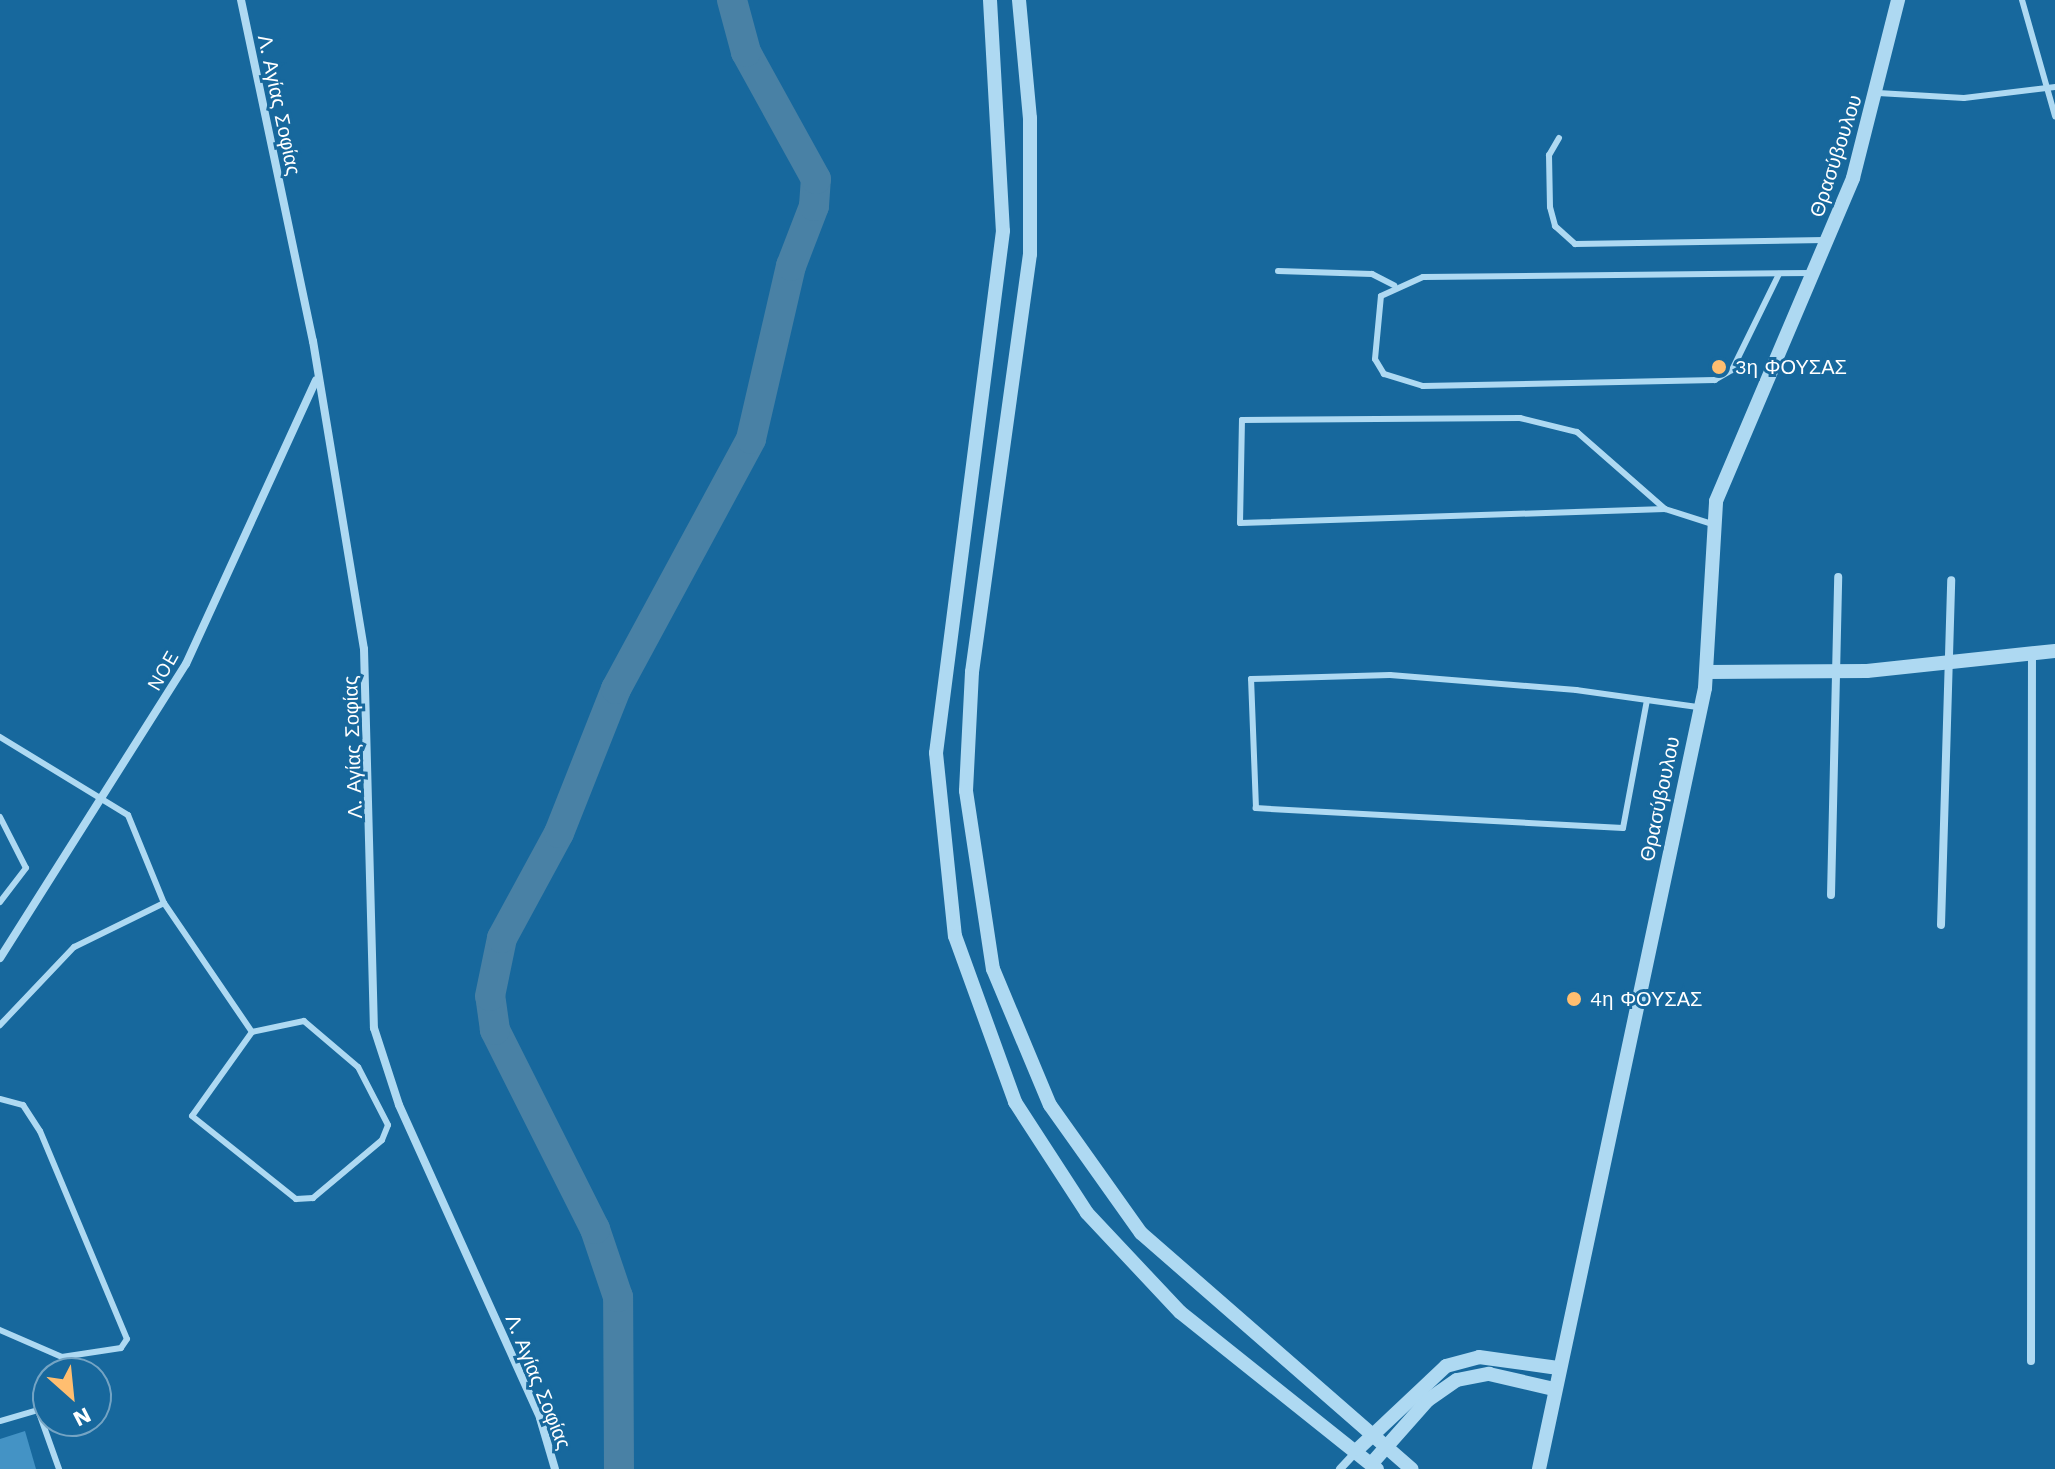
<!DOCTYPE html>
<meta charset="utf-8">
<style>
body{margin:0}
#map{position:relative;width:2055px;height:1469px;overflow:hidden;background:#17689d;font-family:"Work Sans",sans-serif}
div>[style]{position:absolute}
.river>*{height:30px;margin:-15px;padding:0 15px;transform-origin:15px;border-radius:15px;background:#4981a5}
.building>*{inset:0;background:#4493c5}
.service>*{height:6px;margin:-3px;padding:0 3px;transform-origin:3px;border-radius:3px;background:#aed9f2}
.minor>*{height:8px;margin:-4px;padding:0 4px;transform-origin:4px;border-radius:4px;background:#aed9f2}
.tertiary>*{height:14px;margin:-7px;padding:0 7px;transform-origin:7px;border-radius:7px;background:#aed9f2}
.dots>*{width:22px;height:22px;translate:-50% -50%;box-sizing:border-box;border:4px solid #17689d;border-radius:50%}
span{translate:-50% -50%;white-space:nowrap;text-align:center;line-height:1.15;-webkit-text-stroke:6px #17689d;paint-order:stroke}
.street-label{font-size:20px;color:#fff}
.poi-label{font-size:20px;color:#fff}
.left{translate:0 -50%;text-align:left}
.north{position:absolute;left:32px;top:1357px;width:80px;height:80px;box-sizing:border-box;background:#17689d;border:2px solid #74a4c4;border-radius:50%;rotate:153deg;font-size:22px;font-weight:700;line-height:32px;text-align:center;color:#fff}
.north::after{content:'';display:block;margin:auto;width:28px;height:36px;background:#ffbe70;clip-path:polygon(50% 0,100% 100%,50% 72%,0 100%)}
</style>
<div id="map">
<div class="river">
<div style="left:619px;top:1469px;width:172px;rotate:-90.3deg"></div>
<div style="left:618px;top:1297px;width:72px;rotate:-108.7deg"></div>
<div style="left:595px;top:1229px;width:223px;rotate:-116.7deg"></div>
<div style="left:495px;top:1030px;width:34px;rotate:-98deg"></div>
<div style="left:490px;top:996px;width:59px;rotate:-78.3deg"></div>
<div style="left:502px;top:938px;width:119px;rotate:-61.5deg"></div>
<div style="left:559px;top:833px;width:155px;rotate:-68.4deg"></div>
<div style="left:616px;top:689px;width:284px;rotate:-61.6deg"></div>
<div style="left:751px;top:439px;width:178px;rotate:-77deg"></div>
<div style="left:791px;top:266px;width:64px;rotate:-69deg"></div>
<div style="left:814px;top:206px;width:27px;rotate:-86deg"></div>
<div style="left:816px;top:179px;width:145px;rotate:-118.9deg"></div>
<div style="left:746px;top:52px;width:54px;rotate:-105.1deg"></div>
</div>
<div class="building">
<div style="clip-path:polygon(25px 1431px,36px 1469px,0 1469px,0 1439px)"></div>
</div>
<div class="service">
<div style="left:2022px;top:0;width:121px;rotate:74.1deg"></div>
<div style="left:1878px;top:93px;width:86px;rotate:3.3deg"></div>
<div style="left:1964px;top:98px;width:92px;rotate:-6.9deg"></div>
<div style="left:1559px;top:138px;width:20px;rotate:120deg"></div>
<div style="left:1549px;top:155px;width:52px;rotate:88.9deg"></div>
<div style="left:1550px;top:207px;width:20px;rotate:75deg"></div>
<div style="left:1555px;top:226px;width:27px;rotate:42deg"></div>
<div style="left:1575px;top:244px;width:250px;rotate:-0.9deg"></div>
<div style="left:1278px;top:271px;width:94px;rotate:1.8deg"></div>
<div style="left:1372px;top:274px;width:25px;rotate:27deg"></div>
<div style="left:1779px;top:274px;width:107px;rotate:116.1deg"></div>
<div style="left:1732px;top:370px;width:20px;rotate:150deg"></div>
<div style="left:1715px;top:380px;width:292px;rotate:178.8deg"></div>
<div style="left:1423px;top:386px;width:41px;rotate:-162.9deg"></div>
<div style="left:1384px;top:374px;width:17px;rotate:-121deg"></div>
<div style="left:1375px;top:359px;width:63px;rotate:-84.6deg"></div>
<div style="left:1381px;top:296px;width:46px;rotate:-24.3deg"></div>
<div style="left:1423px;top:277px;width:388px;rotate:-0.6deg"></div>
<div style="left:1665px;top:509px;width:425px;rotate:178.1deg"></div>
<div style="left:1240px;top:523px;width:103px;rotate:-88.9deg"></div>
<div style="left:1242px;top:420px;width:278px;rotate:-0.4deg"></div>
<div style="left:1520px;top:418px;width:59px;rotate:13.8deg"></div>
<div style="left:1577px;top:432px;width:117px;rotate:41.2deg"></div>
<div style="left:1665px;top:509px;width:49px;rotate:17.7deg"></div>
<div style="left:1647px;top:700px;width:130px;rotate:100.6deg"></div>
<div style="left:1623px;top:828px;width:368px;rotate:-176.9deg"></div>
<div style="left:1256px;top:808px;width:129px;rotate:-92.2deg"></div>
<div style="left:1251px;top:679px;width:139px;rotate:-1.6deg"></div>
<div style="left:1390px;top:675px;width:187px;rotate:4.6deg"></div>
<div style="left:1576px;top:690px;width:72px;rotate:8deg"></div>
<div style="left:1647px;top:700px;width:51px;rotate:7.8deg"></div>
<div style="left:0;top:737px;width:150px;rotate:31.4deg"></div>
<div style="left:128px;top:815px;width:95px;rotate:67.8deg"></div>
<div style="left:164px;top:903px;width:100px;rotate:153.9deg"></div>
<div style="left:74px;top:947px;width:108px;rotate:133.5deg"></div>
<div style="left:0;top:817px;width:57px;rotate:63deg"></div>
<div style="left:26px;top:868px;width:43px;rotate:127.4deg"></div>
<div style="left:164px;top:903px;width:156px;rotate:55.7deg"></div>
<div style="left:252px;top:1032px;width:103px;rotate:125.5deg"></div>
<div style="left:192px;top:1116px;width:133px;rotate:38.6deg"></div>
<div style="left:296px;top:1199px;width:17px;rotate:-3deg"></div>
<div style="left:313px;top:1198px;width:90px;rotate:-40deg"></div>
<div style="left:382px;top:1140px;width:16px;rotate:-68deg"></div>
<div style="left:388px;top:1125px;width:65px;rotate:-117.3deg"></div>
<div style="left:358px;top:1067px;width:71px;rotate:-139.6deg"></div>
<div style="left:304px;top:1021px;width:53px;rotate:168.1deg"></div>
<div style="left:0;top:1099px;width:24px;rotate:15deg"></div>
<div style="left:23px;top:1105px;width:31px;rotate:57deg"></div>
<div style="left:40px;top:1131px;width:225px;rotate:67.3deg"></div>
<div style="left:127px;top:1339px;width:11px;rotate:124deg"></div>
<div style="left:121px;top:1348px;width:60px;rotate:171.3deg"></div>
<div style="left:62px;top:1357px;width:68px;rotate:-156.5deg"></div>
<div style="left:0;top:1421px;width:40px;rotate:-16deg"></div>
<div style="left:38px;top:1410px;width:63px;rotate:70.4deg"></div>
</div>
<div class="minor">
<div style="left:241px;top:0;width:349px;rotate:78.1deg"></div>
<div style="left:313px;top:341px;width:312px;rotate:80.6deg"></div>
<div style="left:364px;top:649px;width:379px;rotate:88.5deg"></div>
<div style="left:374px;top:1028px;width:81px;rotate:72deg"></div>
<div style="left:399px;top:1105px;width:343px;rotate:65.7deg"></div>
<div style="left:540px;top:1418px;width:53px;rotate:73.6deg"></div>
<div style="left:1831px;top:895px;width:318px;rotate:-88.7deg"></div>
<div style="left:1941px;top:925px;width:345px;rotate:-88.3deg"></div>
<div style="left:0;top:958px;width:348px;rotate:-57.7deg"></div>
<div style="left:186px;top:664px;width:312px;rotate:-65.4deg"></div>
<div style="left:2031px;top:1361px;width:705px;rotate:-89.92deg"></div>
<div style="left:1340px;top:1469px;width:26px;rotate:-47deg"></div>
</div>
<div class="tertiary">
<div style="left:990px;top:0;width:231px;rotate:86.8deg"></div>
<div style="left:1003px;top:231px;width:526px;rotate:97.31deg"></div>
<div style="left:936px;top:753px;width:184px;rotate:84.1deg"></div>
<div style="left:955px;top:936px;width:177px;rotate:70.1deg"></div>
<div style="left:1015px;top:1102px;width:132px;rotate:57deg"></div>
<div style="left:1087px;top:1213px;width:136px;rotate:46.8deg"></div>
<div style="left:1180px;top:1312px;width:252px;rotate:38.6deg"></div>
<div style="left:1019px;top:0;width:119px;rotate:84.7deg"></div>
<div style="left:1030px;top:118px;width:136px;rotate:90deg"></div>
<div style="left:1030px;top:254px;width:422px;rotate:97.9deg"></div>
<div style="left:972px;top:672px;width:119px;rotate:92.9deg"></div>
<div style="left:966px;top:791px;width:180px;rotate:81.4deg"></div>
<div style="left:993px;top:969px;width:147px;rotate:67.3deg"></div>
<div style="left:1050px;top:1105px;width:157px;rotate:54.6deg"></div>
<div style="left:1141px;top:1233px;width:359px;rotate:41.1deg"></div>
<div style="left:1707px;top:672px;width:160px;rotate:-0.4deg"></div>
<div style="left:1867px;top:671px;width:189px;rotate:-6.1deg"></div>
<div style="left:1358px;top:1449px;width:121px;rotate:-43.3deg"></div>
<div style="left:1446px;top:1366px;width:34px;rotate:-15deg"></div>
<div style="left:1479px;top:1357px;width:80px;rotate:7.9deg"></div>
<div style="left:1372px;top:1463px;width:84px;rotate:-48.4deg"></div>
<div style="left:1428px;top:1400px;width:35px;rotate:-35deg"></div>
<div style="left:1457px;top:1380px;width:33px;rotate:-11deg"></div>
<div style="left:1489px;top:1374px;width:67px;rotate:13deg"></div>
<div style="left:1539px;top:1469px;width:798px;rotate:-78deg"></div>
<div style="left:1705px;top:688px;width:187px;rotate:-86.6deg"></div>
<div style="left:1716px;top:501px;width:351px;rotate:-67deg"></div>
<div style="left:1853px;top:178px;width:184px;rotate:-75.8deg"></div>
</div>
<div class="dots">
<div style="left:1719px;top:367px;background:#ffbe70"></div>
<div style="left:1574px;top:999px;background:#ffbe70"></div>
</div>
<div class="street-label">
<span style="left:279px;top:105px;rotate:78deg">Λ. Αγίας Σοφίας</span>
<span style="left:1836px;top:156px;rotate:-72deg">Θρασύβουλου</span>
<span style="left:163px;top:671px;rotate:-60deg">NOE</span>
<span style="left:353px;top:747px;rotate:-92deg">Λ. Αγίας Σοφίας</span>
<span style="left:1660px;top:799px;rotate:-78deg">Θρασύβουλου</span>
<span style="left:538px;top:1382px;rotate:68deg">Λ. Αγίας Σοφίας</span>
</div>
<div class="poi-label">
<span class="left" style="left:1735px;top:367px">3η ΦΟΥΣΑΣ</span>
<span class="left" style="left:1590px;top:999px">4η ΦΟΥΣΑΣ</span>
</div>
<div class="north">N</div>
</div>
